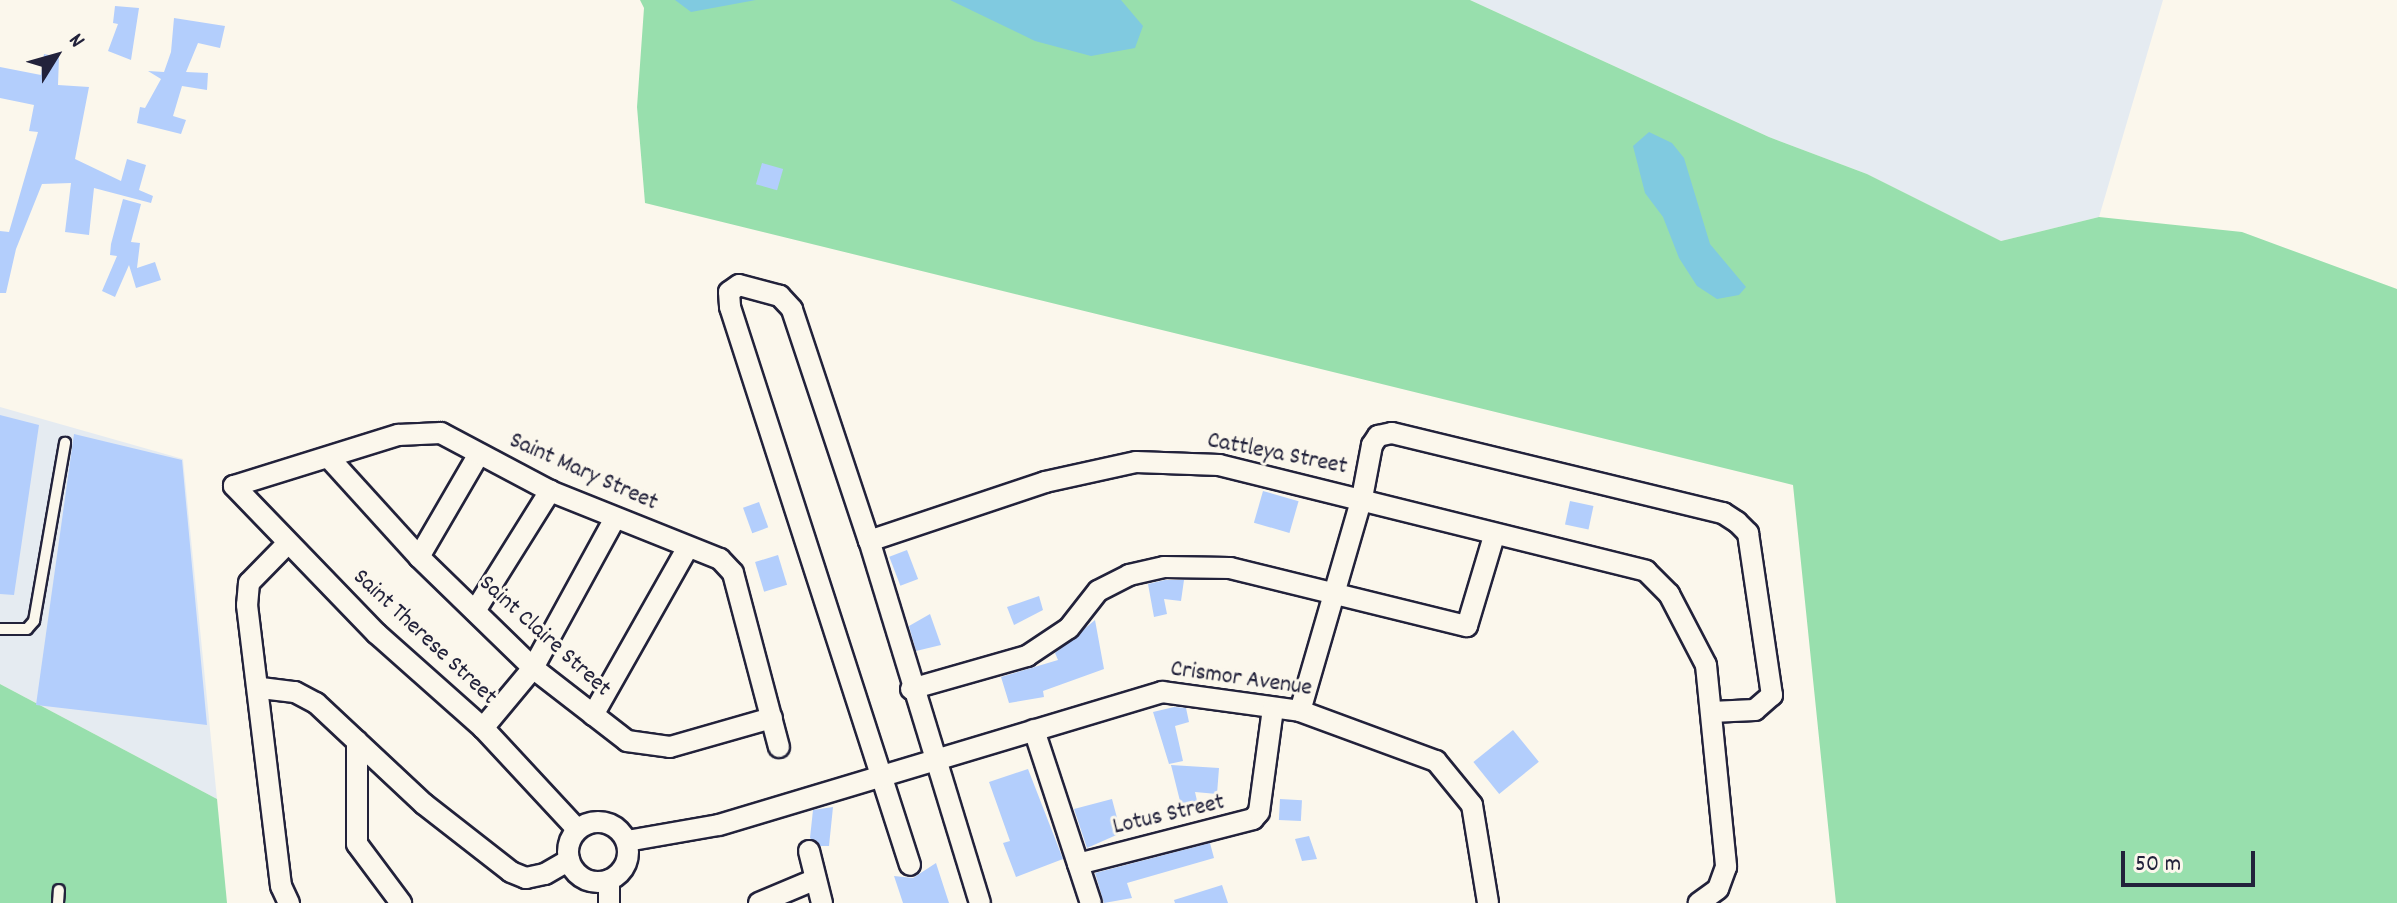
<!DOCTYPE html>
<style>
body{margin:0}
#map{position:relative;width:2397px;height:903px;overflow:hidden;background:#fbf7ec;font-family:Dekko,sans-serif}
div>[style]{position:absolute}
.built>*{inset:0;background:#e5ebf1}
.green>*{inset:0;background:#98dfad}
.water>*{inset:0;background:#80cae0}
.building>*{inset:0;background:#b3cefc;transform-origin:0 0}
.roads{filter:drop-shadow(2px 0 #22223b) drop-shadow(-2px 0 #22223b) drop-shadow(0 2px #22223b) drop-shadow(0 -2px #22223b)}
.lane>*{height:10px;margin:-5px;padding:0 5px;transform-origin:5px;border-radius:5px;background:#fbf7ec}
.street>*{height:20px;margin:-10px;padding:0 10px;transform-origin:10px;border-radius:10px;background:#fbf7ec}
.street>.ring{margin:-10px;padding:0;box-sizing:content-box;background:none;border:20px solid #fbf7ec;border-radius:50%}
span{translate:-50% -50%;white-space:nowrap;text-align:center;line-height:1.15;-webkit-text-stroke:6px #fbf7ec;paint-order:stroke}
.street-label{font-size:24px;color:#22223b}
.north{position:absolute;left:16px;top:16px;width:80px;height:80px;-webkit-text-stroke:6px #fbf7ec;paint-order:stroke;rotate:53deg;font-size:22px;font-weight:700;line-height:32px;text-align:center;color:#22223b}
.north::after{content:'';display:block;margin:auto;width:28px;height:36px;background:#22223b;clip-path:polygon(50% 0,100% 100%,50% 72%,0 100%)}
.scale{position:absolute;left:2121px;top:851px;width:134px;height:36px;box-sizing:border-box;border:4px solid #22223b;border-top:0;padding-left:10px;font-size:24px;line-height:28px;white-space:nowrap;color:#22223b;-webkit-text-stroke:6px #fbf7ec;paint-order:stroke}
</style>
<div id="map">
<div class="built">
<div style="clip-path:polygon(1470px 0,2163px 0,2099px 217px,2001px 241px,1867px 174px,1769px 137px)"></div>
<div style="clip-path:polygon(0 407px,183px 459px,217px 799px,0 684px)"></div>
</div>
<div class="green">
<div style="clip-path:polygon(640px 0,1470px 0,1769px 137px,1867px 174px,2001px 241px,2099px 217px,2242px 232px,2397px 289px,2397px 903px,1836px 903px,1793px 485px,645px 203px,637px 107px,644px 8px)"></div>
<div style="clip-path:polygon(0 684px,217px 799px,227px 903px,0 903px)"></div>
</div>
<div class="water">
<div style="clip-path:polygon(675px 0,756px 0,691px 12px)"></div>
<div style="clip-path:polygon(950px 0,1121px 0,1143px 26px,1135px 48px,1091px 56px,1035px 41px)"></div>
<div style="clip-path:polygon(1649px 132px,1672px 143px,1684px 158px,1710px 244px,1746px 287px,1739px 295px,1717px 299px,1697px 286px,1679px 258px,1663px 217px,1645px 193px,1633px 146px)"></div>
</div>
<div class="building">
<div style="clip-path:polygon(115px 6px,139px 8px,131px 60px,108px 51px,118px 24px,113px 23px)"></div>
<div style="clip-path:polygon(174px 18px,225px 26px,220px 48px,198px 43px,186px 72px,208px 73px,207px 90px,182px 86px,173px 116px,186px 120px,181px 134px,137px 123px,140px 107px,145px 108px,161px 79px,148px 71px,164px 72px,171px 52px)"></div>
<div style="clip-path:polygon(44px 54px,59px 57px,58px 85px,89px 87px,75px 159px,121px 181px,127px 159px,146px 165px,139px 190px,153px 196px,151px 203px,94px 188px,89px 235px,65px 232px,71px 183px,42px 184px,16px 249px,6px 293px,0 293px,0 231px,9px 232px,38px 132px,29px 131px,34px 105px,0 98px,0 67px,41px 75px)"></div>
<div style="left:762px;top:163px;width:22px;height:22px;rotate:16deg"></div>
<div style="clip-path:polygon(123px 199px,141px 204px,131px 242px,140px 243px,137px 268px,155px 262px,161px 280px,136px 288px,129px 265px,115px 297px,102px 291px,117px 256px,110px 255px,111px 244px)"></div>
<div style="clip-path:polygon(0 415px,39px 425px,14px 595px,0 594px)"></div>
<div style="clip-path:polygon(74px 434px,182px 460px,207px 725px,36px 705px)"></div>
<div style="left:1263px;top:491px;width:37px;height:33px;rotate:16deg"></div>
<div style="left:1570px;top:501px;width:24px;height:24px;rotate:12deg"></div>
<div style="left:759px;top:502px;width:27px;height:17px;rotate:70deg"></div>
<div style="left:907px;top:550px;width:31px;height:19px;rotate:69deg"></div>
<div style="left:778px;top:555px;width:31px;height:24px;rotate:73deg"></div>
<div style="clip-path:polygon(1165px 580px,1184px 580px,1181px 601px,1164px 599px,1167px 614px,1154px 617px,1148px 584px)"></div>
<div style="clip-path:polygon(1039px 596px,1043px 610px,1014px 625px,1007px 607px)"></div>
<div style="clip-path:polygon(930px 614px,941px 645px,916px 651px,909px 626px)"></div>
<div style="clip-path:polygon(1095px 620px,1104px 669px,1043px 691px,1044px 697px,1009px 703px,1001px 677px,1058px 660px,1055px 653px)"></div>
<div style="clip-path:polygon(1174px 707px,1186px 708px,1189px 722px,1175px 726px,1183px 761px,1169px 764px,1153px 712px)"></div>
<div style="left:1513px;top:730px;width:41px;height:51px;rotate:51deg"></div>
<div style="clip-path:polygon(1171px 765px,1219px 768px,1217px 794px,1195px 792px,1198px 805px,1182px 809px)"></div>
<div style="clip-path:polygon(1028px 769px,1063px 859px,1016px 877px,1003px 843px,1010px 841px,989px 782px)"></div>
<div style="clip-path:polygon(1112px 799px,1121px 833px,1087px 848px,1074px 809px)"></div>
<div style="left:1280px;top:799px;width:22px;height:21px;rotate:3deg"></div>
<div style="clip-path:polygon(833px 807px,829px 846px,820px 846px,810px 838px,813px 810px)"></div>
<div style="clip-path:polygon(1309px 836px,1317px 859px,1302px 861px,1295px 839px)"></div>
<div style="clip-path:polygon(1210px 843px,1214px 858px,1127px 883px,1132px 898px,1104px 903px,1095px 873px)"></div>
<div style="clip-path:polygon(936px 863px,949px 903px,903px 903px,894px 876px,913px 878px)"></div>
<div style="clip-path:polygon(1222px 885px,1228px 903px,1175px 903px,1174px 900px)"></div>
</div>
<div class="roads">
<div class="lane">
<div style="left:0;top:629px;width:27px"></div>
<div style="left:27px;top:629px;width:11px;rotate:-49deg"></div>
<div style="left:34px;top:621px;width:181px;rotate:-80.1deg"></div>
<div style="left:58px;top:903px;width:13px;rotate:-86deg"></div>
</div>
<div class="street">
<div style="left:329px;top:458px;width:134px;rotate:47.7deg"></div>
<div style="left:419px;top:557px;width:159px;rotate:44.2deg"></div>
<div style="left:533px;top:668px;width:119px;rotate:37.8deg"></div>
<div style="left:627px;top:741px;width:43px;rotate:7.9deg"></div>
<div style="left:670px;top:747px;width:106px;rotate:-15.9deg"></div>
<div style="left:869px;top:541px;width:244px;rotate:-108.4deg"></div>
<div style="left:792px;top:309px;width:18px;rotate:-133deg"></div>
<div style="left:780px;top:296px;width:42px;rotate:-165deg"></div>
<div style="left:739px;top:285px;width:12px;rotate:145deg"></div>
<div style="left:729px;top:292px;width:15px;rotate:86deg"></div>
<div style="left:730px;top:307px;width:586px;rotate:72.12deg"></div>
<div style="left:288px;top:543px;width:56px;rotate:134.3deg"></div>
<div style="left:249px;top:583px;width:22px;rotate:95deg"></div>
<div style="left:247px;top:605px;width:283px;rotate:83.1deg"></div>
<div style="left:281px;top:886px;width:19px;rotate:65deg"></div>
<div style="left:419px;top:557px;width:119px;rotate:-59.8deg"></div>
<div style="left:475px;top:611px;width:142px;rotate:-58deg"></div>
<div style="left:261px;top:688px;width:34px;rotate:7deg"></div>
<div style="left:295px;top:692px;width:24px;rotate:28deg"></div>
<div style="left:316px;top:703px;width:148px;rotate:43.1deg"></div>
<div style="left:424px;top:804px;width:110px;rotate:38deg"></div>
<div style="left:511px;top:872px;width:16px;rotate:22deg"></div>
<div style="left:526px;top:878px;width:19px;rotate:-12deg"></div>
<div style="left:545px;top:874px;width:28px;rotate:-30deg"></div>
<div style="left:911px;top:689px;width:121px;rotate:-15.9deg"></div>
<div style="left:1027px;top:656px;width:50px;rotate:-33.7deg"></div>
<div style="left:1069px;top:628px;width:47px;rotate:-51.9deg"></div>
<div style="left:1098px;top:591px;width:35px;rotate:-27deg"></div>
<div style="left:1129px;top:575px;width:36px;rotate:-13deg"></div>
<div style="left:1164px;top:567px;width:66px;rotate:0.9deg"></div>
<div style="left:1230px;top:568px;width:244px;rotate:13.8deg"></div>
<div style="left:1467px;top:626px;width:94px;rotate:-73.3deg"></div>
<div style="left:1300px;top:711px;width:222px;rotate:-73.8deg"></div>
<div style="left:1362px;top:498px;width:54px;rotate:-79.3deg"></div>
<div style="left:1372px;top:445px;width:11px;rotate:-56deg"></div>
<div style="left:1378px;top:436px;width:14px;rotate:-12deg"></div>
<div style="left:1392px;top:433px;width:341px;rotate:13.6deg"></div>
<div style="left:1723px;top:513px;width:17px;rotate:33deg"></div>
<div style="left:1737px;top:522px;width:16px;rotate:45deg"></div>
<div style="left:1748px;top:533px;width:164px;rotate:81.6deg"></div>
<div style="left:1772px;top:695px;width:23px;rotate:139deg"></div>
<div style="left:1755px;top:710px;width:44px;rotate:177.4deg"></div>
<div style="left:593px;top:715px;width:193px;rotate:-60.5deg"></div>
<div style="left:483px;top:728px;width:78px;rotate:-50.2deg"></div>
<div style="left:533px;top:668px;width:169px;rotate:-61.3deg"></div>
<div style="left:1034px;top:730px;width:182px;rotate:71.8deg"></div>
<div style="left:357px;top:741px;width:103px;rotate:90deg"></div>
<div style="left:357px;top:844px;width:74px;rotate:53.3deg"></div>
<div class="ring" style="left:568px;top:822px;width:40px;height:40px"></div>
<div style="left:577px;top:829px;width:138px;rotate:-132.9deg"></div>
<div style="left:483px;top:728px;width:142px;rotate:-138.4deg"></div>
<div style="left:377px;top:634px;width:206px;rotate:-134deg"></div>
<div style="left:234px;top:486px;width:172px;rotate:-17.3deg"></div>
<div style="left:398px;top:435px;width:43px;rotate:-2.7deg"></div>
<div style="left:441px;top:433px;width:123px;rotate:28deg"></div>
<div style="left:550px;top:491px;width:183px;rotate:21.8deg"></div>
<div style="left:720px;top:559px;width:19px;rotate:47deg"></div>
<div style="left:733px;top:573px;width:180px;rotate:75.2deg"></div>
<div style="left:627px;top:841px;width:93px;rotate:-9.9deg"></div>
<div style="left:719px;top:825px;width:463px;rotate:-16.7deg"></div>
<div style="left:1162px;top:692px;width:139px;rotate:7.8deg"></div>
<div style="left:1300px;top:711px;width:145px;rotate:20.2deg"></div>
<div style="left:1436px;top:761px;width:57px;rotate:50.7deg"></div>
<div style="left:1472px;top:805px;width:99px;rotate:80.7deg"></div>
<div style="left:809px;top:851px;width:54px;rotate:76deg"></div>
<div style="left:1078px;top:864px;width:181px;rotate:-14.4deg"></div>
<div style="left:1253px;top:819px;width:9px;rotate:-49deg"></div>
<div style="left:1259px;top:812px;width:105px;rotate:-82.3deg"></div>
<div style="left:609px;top:903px;width:23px;rotate:-90deg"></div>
<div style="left:759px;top:903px;width:60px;rotate:-22.7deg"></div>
<div style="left:980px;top:903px;width:379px;rotate:-107deg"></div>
<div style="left:869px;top:541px;width:186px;rotate:-18.5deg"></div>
<div style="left:1045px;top:482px;width:93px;rotate:-12.4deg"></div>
<div style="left:1136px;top:462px;width:83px;rotate:2.1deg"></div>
<div style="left:1219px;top:465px;width:440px;rotate:13.9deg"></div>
<div style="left:1646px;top:571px;width:33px;rotate:45deg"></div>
<div style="left:1669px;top:594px;width:80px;rotate:62.5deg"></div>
<div style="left:1706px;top:665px;width:203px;rotate:84.3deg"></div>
<div style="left:1726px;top:867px;width:23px;rotate:110deg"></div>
<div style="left:1718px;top:889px;width:24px;rotate:144deg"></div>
</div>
</div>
<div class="street-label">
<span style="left:1277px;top:455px;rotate:11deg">Cattleya Street</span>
<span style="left:583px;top:473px;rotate:24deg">Saint Mary Street</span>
<span style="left:544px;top:637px;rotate:42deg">Saint Claire Street</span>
<span style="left:424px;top:638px;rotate:43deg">Saint Therese Street</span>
<span style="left:1241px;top:680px;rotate:8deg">Crismor Avenue</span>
<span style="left:1169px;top:816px;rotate:-13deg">Lotus Street</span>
</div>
<div class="north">N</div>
<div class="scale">50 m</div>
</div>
